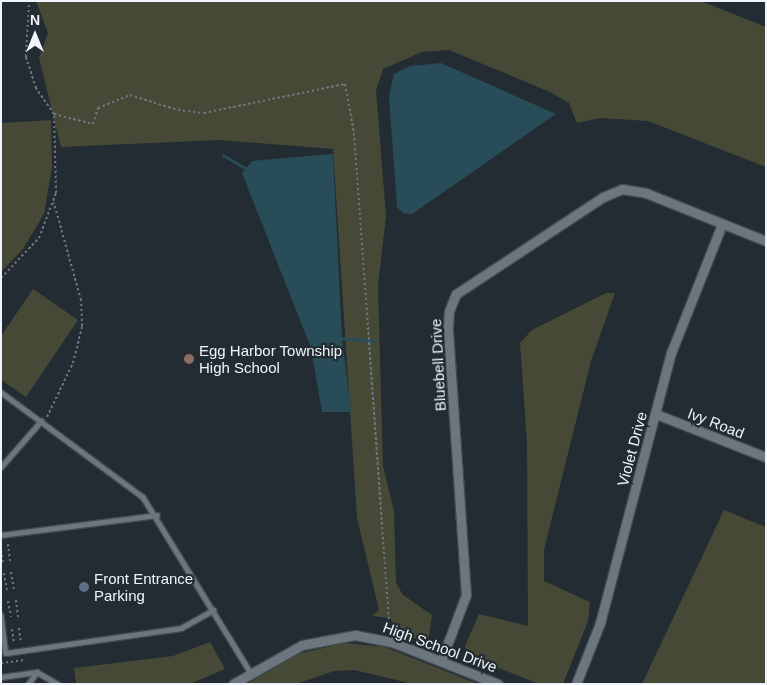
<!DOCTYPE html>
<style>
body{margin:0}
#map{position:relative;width:767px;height:685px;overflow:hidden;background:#232c32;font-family:Arial,sans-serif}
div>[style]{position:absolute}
.green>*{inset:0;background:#454935}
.water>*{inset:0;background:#284d58}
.stream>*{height:3px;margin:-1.5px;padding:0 1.5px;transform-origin:1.5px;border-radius:1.5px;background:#284d58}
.path>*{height:2px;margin-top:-1px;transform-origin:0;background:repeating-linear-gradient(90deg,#6f767c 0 2.5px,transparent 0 5px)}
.roads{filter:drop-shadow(1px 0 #424a50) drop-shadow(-1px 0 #424a50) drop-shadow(0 1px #424a50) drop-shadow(0 -1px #424a50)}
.service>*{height:4.5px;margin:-2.25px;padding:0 2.25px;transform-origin:2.25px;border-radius:2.25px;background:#6c767e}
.minor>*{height:9px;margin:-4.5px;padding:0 4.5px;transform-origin:4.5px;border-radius:4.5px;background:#6c767e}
.dots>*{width:14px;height:14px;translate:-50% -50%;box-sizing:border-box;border:2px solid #232c32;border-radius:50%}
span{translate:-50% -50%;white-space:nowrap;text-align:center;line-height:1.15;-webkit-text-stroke:4.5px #232c32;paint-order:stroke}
.poi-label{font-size:15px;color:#eef4f9}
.left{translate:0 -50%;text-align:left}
.street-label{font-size:15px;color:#eef4f9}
.frame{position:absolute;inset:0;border:2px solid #eef4f9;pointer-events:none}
.north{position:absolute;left:10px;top:10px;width:50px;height:50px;-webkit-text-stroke:4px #232c32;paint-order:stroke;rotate:0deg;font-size:14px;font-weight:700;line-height:20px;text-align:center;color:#eef4f9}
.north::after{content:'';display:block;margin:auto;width:18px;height:22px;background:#eef4f9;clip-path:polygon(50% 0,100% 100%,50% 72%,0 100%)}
</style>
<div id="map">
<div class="green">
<div style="clip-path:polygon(36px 1px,701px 1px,766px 27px,766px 167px,648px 121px,600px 118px,577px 123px,569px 103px,550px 92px,449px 50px,422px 52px,383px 69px,376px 90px,386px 216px,378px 286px,383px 466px,394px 511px,396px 583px,403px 595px,432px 615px,428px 643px,394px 630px,391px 618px,372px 616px,379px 610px,357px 518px,333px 149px,219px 140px,61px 147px,39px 58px,48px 33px)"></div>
<div style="clip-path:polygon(51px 120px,52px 167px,44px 214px,23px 249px,1px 272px,1px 123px)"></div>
<div style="clip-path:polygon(33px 289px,78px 320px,26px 397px,1px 380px,1px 336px)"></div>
<div style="clip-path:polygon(606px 293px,615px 293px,591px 361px,544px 550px,544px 581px,590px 602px,588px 621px,563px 684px,539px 684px,468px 656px,465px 646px,479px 614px,528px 626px,527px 443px,520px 343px,532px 330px)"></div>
<div style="clip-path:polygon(724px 510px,766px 527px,766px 684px,642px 684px)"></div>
<div style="clip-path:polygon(210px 642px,225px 669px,190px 684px,76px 684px,74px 668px,173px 656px)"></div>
<div style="clip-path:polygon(344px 643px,385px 647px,478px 684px,413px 684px,354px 670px,334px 671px,296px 684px,247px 684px,298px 654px)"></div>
</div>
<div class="water">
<div style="clip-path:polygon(441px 63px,556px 114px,412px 214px,403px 213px,397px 207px,389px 96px,394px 74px,410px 66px)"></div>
<div style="clip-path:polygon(333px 154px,342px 338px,351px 412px,322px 412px,311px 348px,242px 173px,252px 161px)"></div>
</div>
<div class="stream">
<div style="left:223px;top:155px;width:31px;rotate:31deg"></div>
<div style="left:340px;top:338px;width:34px;rotate:5deg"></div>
</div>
<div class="path">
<div style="left:54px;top:114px;width:40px;rotate:14.4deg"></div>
<div style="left:93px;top:124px;width:17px;rotate:-73deg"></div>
<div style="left:98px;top:108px;width:35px;rotate:-22deg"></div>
<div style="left:130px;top:95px;width:50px;rotate:17.4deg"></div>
<div style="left:178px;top:110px;width:26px;rotate:7deg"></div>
<div style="left:204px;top:113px;width:144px;rotate:-11.6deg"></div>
<div style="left:345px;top:84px;width:50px;rotate:79.6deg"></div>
<div style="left:354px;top:133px;width:498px;rotate:85.9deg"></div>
<div style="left:1px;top:278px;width:55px;rotate:-46.5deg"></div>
<div style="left:39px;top:238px;width:48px;rotate:-69.3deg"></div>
<div style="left:56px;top:193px;width:79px;rotate:-91.5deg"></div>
<div style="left:54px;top:114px;width:32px;rotate:-125deg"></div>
<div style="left:36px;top:88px;width:33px;rotate:-108deg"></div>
<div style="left:26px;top:57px;width:56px;rotate:-86.9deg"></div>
<div style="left:47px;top:417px;width:60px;rotate:-64.3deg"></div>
<div style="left:73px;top:363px;width:38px;rotate:-76deg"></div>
<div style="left:82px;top:326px;width:26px;rotate:-92deg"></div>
<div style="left:81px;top:300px;width:101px;rotate:-105.6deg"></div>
<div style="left:8px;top:544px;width:17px;rotate:83deg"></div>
<div style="left:1px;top:550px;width:12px;rotate:81deg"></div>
<div style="left:11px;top:572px;width:17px;rotate:80deg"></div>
<div style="left:4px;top:573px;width:17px;rotate:80deg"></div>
<div style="left:16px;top:600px;width:17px;rotate:83deg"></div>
<div style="left:8px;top:601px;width:16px;rotate:79deg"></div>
<div style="left:19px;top:628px;width:15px;rotate:82deg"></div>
<div style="left:12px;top:629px;width:14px;rotate:82deg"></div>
<div style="left:1px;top:663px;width:24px;rotate:-7deg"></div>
</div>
<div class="roads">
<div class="service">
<div style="left:1px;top:392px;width:177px;rotate:36.5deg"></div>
<div style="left:143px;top:497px;width:206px;rotate:58.5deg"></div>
<div style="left:1px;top:467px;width:61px;rotate:-49deg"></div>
<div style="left:1px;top:535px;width:157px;rotate:-7.3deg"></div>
<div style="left:1px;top:615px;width:38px;rotate:83deg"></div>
<div style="left:6px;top:653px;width:177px;rotate:-8.1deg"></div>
<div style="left:181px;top:628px;width:37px;rotate:-29deg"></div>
<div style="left:1px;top:677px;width:36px;rotate:-8deg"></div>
<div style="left:37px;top:672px;width:24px;rotate:30deg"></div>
<div style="left:28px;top:684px;width:15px;rotate:-53deg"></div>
</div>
<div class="minor">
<div style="left:656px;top:414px;width:118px;rotate:21.4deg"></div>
<div style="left:441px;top:661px;width:71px;rotate:-69.3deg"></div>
<div style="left:466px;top:595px;width:267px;rotate:-93.9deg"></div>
<div style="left:448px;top:329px;width:18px;rotate:-87deg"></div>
<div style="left:449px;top:311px;width:18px;rotate:-68deg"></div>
<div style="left:456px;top:294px;width:176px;rotate:-33.4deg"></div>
<div style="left:603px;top:197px;width:21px;rotate:-23deg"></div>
<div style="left:622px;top:189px;width:24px;rotate:9deg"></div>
<div style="left:646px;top:193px;width:129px;rotate:21.8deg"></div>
<div style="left:233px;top:684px;width:79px;rotate:-29.5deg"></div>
<div style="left:302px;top:645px;width:54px;rotate:-10.7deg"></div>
<div style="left:355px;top:635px;width:38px;rotate:11deg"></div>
<div style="left:392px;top:642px;width:114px;rotate:21.6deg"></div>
<div style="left:576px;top:684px;width:66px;rotate:-68.5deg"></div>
<div style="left:600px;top:623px;width:279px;rotate:-75.3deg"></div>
<div style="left:671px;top:353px;width:139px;rotate:-68.4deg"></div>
</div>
</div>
<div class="dots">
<div style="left:189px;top:359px;background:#8d6e63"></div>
<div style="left:84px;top:587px;background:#5c6f8a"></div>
</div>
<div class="poi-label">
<span class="left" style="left:199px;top:359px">Egg Harbor Township<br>High School</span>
<span class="left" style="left:94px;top:587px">Front Entrance<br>Parking</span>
</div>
<div class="street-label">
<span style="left:438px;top:365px;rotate:-93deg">Bluebell Drive</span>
<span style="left:716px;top:423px;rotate:21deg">Ivy Road</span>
<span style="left:632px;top:449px;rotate:-75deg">Violet Drive</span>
<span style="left:440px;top:647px;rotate:20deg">High School Drive</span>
</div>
<div class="frame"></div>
<div class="north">N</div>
</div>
